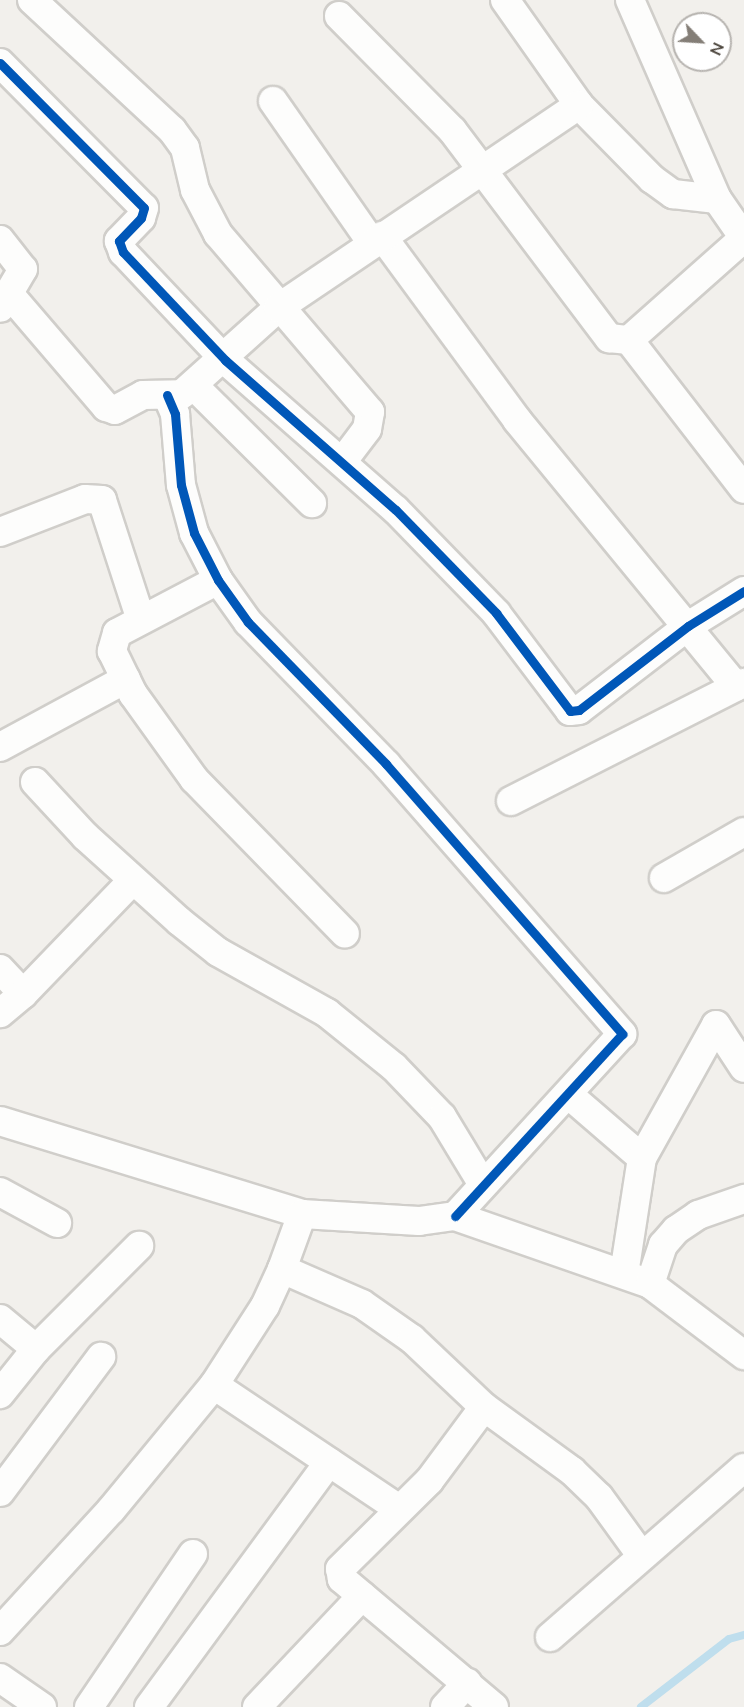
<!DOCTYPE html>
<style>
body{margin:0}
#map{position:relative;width:744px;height:1707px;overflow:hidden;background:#f2f0ec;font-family:"Nunito Sans",sans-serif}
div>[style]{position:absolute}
.stream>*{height:8px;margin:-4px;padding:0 4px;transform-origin:4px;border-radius:4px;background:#bfdeed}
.roads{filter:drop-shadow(2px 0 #d0ceca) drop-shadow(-2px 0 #d0ceca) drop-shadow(0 2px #d0ceca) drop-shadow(0 -2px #d0ceca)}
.minor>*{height:28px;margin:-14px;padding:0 14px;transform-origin:14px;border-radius:14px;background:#fdfdfc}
.cycleway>*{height:9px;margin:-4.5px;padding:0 4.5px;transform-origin:4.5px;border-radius:4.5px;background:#0057b8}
span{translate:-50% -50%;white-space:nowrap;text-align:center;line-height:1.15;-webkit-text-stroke:4.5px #fff;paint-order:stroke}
.north{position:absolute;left:672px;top:12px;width:60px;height:60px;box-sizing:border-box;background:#fff;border:2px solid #b6b3af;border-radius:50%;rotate:115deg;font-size:16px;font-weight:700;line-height:24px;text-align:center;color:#484138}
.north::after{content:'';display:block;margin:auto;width:21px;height:27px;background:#847e77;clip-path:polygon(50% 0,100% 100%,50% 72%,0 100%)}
</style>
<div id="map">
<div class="stream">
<div style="left:641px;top:1707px;width:111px;rotate:-37.7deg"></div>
<div style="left:729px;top:1639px;width:16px;rotate:-15deg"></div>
</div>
<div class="roads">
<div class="minor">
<div style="left:32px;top:0;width:191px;rotate:42.9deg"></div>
<div style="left:172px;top:130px;width:22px;rotate:54deg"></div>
<div style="left:185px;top:148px;width:43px;rotate:76.6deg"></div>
<div style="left:195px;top:190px;width:50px;rotate:62.4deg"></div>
<div style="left:218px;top:234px;width:234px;rotate:49.5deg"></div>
<div style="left:370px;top:412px;width:17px;rotate:100deg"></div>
<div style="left:367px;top:429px;width:40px;rotate:127deg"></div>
<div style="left:505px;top:0;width:128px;rotate:54.8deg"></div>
<div style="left:579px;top:105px;width:104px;rotate:45.4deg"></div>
<div style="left:652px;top:179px;width:26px;rotate:36deg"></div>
<div style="left:673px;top:194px;width:44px;rotate:6.5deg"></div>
<div style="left:630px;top:0;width:217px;rotate:66.4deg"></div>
<div style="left:717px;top:199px;width:47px;rotate:55.3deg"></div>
<div style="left:339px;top:16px;width:161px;rotate:45.3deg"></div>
<div style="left:452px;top:130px;width:261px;rotate:53deg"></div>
<div style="left:609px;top:338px;width:20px;rotate:6deg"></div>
<div style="left:629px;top:340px;width:154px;rotate:-41.6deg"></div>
<div style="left:0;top:63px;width:204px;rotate:45.2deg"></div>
<div style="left:144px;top:208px;width:10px;rotate:107deg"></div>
<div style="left:141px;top:218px;width:32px;rotate:134deg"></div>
<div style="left:119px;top:241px;width:12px;rotate:70deg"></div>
<div style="left:123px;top:252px;width:149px;rotate:46.6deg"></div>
<div style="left:225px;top:360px;width:227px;rotate:41.3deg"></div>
<div style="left:396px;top:510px;width:144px;rotate:45.8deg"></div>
<div style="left:496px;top:613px;width:123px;rotate:52.9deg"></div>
<div style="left:570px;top:711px;width:9px;rotate:-6deg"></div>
<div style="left:579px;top:710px;width:138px;rotate:-37.6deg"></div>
<div style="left:688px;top:626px;width:66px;rotate:-32deg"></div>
<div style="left:273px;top:101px;width:173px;rotate:55.1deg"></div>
<div style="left:382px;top:236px;width:228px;rotate:53.7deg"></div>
<div style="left:517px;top:420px;width:345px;rotate:50.6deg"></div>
<div style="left:0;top:240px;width:37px;rotate:52deg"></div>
<div style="left:23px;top:269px;width:45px;rotate:120.5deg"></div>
<div style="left:11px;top:296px;width:146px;rotate:49.4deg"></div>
<div style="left:106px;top:407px;width:9px;rotate:18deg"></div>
<div style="left:115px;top:410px;width:32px;rotate:-28deg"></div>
<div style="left:143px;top:395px;width:39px;rotate:-1deg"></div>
<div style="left:182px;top:394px;width:129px;rotate:-41.9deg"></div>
<div style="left:278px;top:308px;width:363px;rotate:-34deg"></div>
<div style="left:629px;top:340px;width:188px;rotate:52.3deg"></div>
<div style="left:195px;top:387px;width:165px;rotate:44.8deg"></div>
<div style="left:167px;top:395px;width:21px;rotate:67deg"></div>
<div style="left:175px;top:414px;width:71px;rotate:85.2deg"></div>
<div style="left:181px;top:485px;width:50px;rotate:74.8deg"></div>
<div style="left:194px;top:533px;width:53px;rotate:62.9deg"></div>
<div style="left:218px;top:580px;width:52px;rotate:54.5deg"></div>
<div style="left:248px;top:622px;width:198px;rotate:45.8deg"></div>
<div style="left:386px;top:764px;width:359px;rotate:48.8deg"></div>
<div style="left:622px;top:1034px;width:247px;rotate:132.5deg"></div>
<div style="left:0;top:532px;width:91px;rotate:-21.2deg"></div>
<div style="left:85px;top:499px;width:17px;rotate:3deg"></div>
<div style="left:102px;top:500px;width:126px;rotate:72deg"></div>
<div style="left:218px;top:580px;width:114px;rotate:152.3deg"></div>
<div style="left:117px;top:633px;width:19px;rotate:106deg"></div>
<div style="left:112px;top:651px;width:48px;rotate:64deg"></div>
<div style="left:133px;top:694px;width:105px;rotate:54.3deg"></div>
<div style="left:194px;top:779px;width:216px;rotate:45.7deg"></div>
<div style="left:0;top:747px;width:143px;rotate:-28.4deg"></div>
<div style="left:35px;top:782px;width:74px;rotate:47.2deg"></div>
<div style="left:85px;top:836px;width:127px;rotate:42.1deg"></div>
<div style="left:179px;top:921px;width:50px;rotate:38.5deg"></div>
<div style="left:218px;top:952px;width:125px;rotate:29.2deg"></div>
<div style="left:327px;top:1013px;width:86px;rotate:38.9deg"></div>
<div style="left:394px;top:1067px;width:69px;rotate:46.2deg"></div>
<div style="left:442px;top:1117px;width:77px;rotate:58.8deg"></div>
<div style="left:511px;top:801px;width:261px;rotate:-26.9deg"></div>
<div style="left:664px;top:878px;width:92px;rotate:-29.9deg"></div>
<div style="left:0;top:969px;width:34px;rotate:47deg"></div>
<div style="left:23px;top:994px;width:30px;rotate:140deg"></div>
<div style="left:23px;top:994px;width:158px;rotate:-46deg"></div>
<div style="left:569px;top:1095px;width:96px;rotate:40.8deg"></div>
<div style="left:0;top:1121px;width:316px;rotate:17.1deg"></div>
<div style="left:302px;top:1214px;width:117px;rotate:3.4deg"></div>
<div style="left:419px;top:1221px;width:36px;rotate:-8deg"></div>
<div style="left:455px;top:1216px;width:207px;rotate:19.2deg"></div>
<div style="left:650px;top:1284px;width:118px;rotate:37.1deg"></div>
<div style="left:0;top:1192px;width:65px;rotate:28.5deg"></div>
<div style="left:302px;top:1214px;width:59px;rotate:110deg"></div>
<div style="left:282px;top:1269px;width:87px;rotate:23.6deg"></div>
<div style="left:362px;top:1304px;width:61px;rotate:35deg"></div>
<div style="left:412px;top:1339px;width:99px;rotate:43.4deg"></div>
<div style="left:624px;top:1274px;width:117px;rotate:-81.2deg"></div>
<div style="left:642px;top:1158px;width:152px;rotate:-60.9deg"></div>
<div style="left:716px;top:1025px;width:51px;rotate:56.9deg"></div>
<div style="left:650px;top:1284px;width:41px;rotate:-71.6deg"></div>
<div style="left:663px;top:1245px;width:20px;rotate:-49deg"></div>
<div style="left:676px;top:1230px;width:27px;rotate:-34deg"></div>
<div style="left:698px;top:1215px;width:49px;rotate:-19.2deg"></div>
<div style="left:0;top:1319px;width:47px;rotate:39.8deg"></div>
<div style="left:36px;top:1349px;width:58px;rotate:128.7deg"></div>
<div style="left:36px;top:1349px;width:146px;rotate:-45deg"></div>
<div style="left:214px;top:1385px;width:223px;rotate:33.8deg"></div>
<div style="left:0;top:1492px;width:169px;rotate:-53.2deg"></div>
<div style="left:0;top:1631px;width:164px;rotate:-47.5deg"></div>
<div style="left:111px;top:1510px;width:162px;rotate:-50.5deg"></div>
<div style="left:214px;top:1385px;width:94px;rotate:-57.2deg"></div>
<div style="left:265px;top:1306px;width:41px;rotate:-65.3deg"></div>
<div style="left:550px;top:1637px;width:257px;rotate:-41.1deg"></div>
<div style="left:0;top:1678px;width:51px;rotate:34.6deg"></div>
<div style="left:89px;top:1707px;width:185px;rotate:-55.8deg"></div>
<div style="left:149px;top:1707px;width:304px;rotate:-53.7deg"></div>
<div style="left:257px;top:1707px;width:153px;rotate:-46.6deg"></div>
<div style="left:445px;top:1707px;width:33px;rotate:-47deg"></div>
<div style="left:494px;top:1707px;width:199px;rotate:-139.9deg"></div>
<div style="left:342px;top:1579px;width:10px;rotate:-101deg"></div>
<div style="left:340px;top:1569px;width:125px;rotate:-44.7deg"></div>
<div style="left:429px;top:1481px;width:92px;rotate:-53.4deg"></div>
<div style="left:484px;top:1407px;width:109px;rotate:36deg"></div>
<div style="left:572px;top:1471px;width:37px;rotate:44deg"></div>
<div style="left:599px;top:1497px;width:72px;rotate:54.1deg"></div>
</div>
</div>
<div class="cycleway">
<div style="left:0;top:63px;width:204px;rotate:45.2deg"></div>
<div style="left:144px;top:208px;width:10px;rotate:107deg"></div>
<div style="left:141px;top:218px;width:32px;rotate:134deg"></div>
<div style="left:119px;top:241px;width:12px;rotate:70deg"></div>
<div style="left:123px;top:252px;width:149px;rotate:46.6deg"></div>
<div style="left:225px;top:360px;width:227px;rotate:41.3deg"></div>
<div style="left:396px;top:510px;width:144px;rotate:45.8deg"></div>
<div style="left:496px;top:613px;width:123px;rotate:52.9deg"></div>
<div style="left:570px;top:711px;width:9px;rotate:-6deg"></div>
<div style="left:579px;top:710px;width:138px;rotate:-37.6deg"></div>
<div style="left:688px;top:626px;width:66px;rotate:-32deg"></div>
<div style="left:167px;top:395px;width:21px;rotate:67deg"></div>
<div style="left:175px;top:414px;width:71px;rotate:85.2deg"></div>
<div style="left:181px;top:485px;width:50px;rotate:74.8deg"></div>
<div style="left:194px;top:533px;width:53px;rotate:62.9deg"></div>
<div style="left:218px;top:580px;width:52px;rotate:54.5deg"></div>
<div style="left:248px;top:622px;width:198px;rotate:45.8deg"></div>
<div style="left:386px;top:764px;width:359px;rotate:48.8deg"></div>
<div style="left:622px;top:1034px;width:247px;rotate:132.5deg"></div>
</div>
<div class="north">N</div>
</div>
